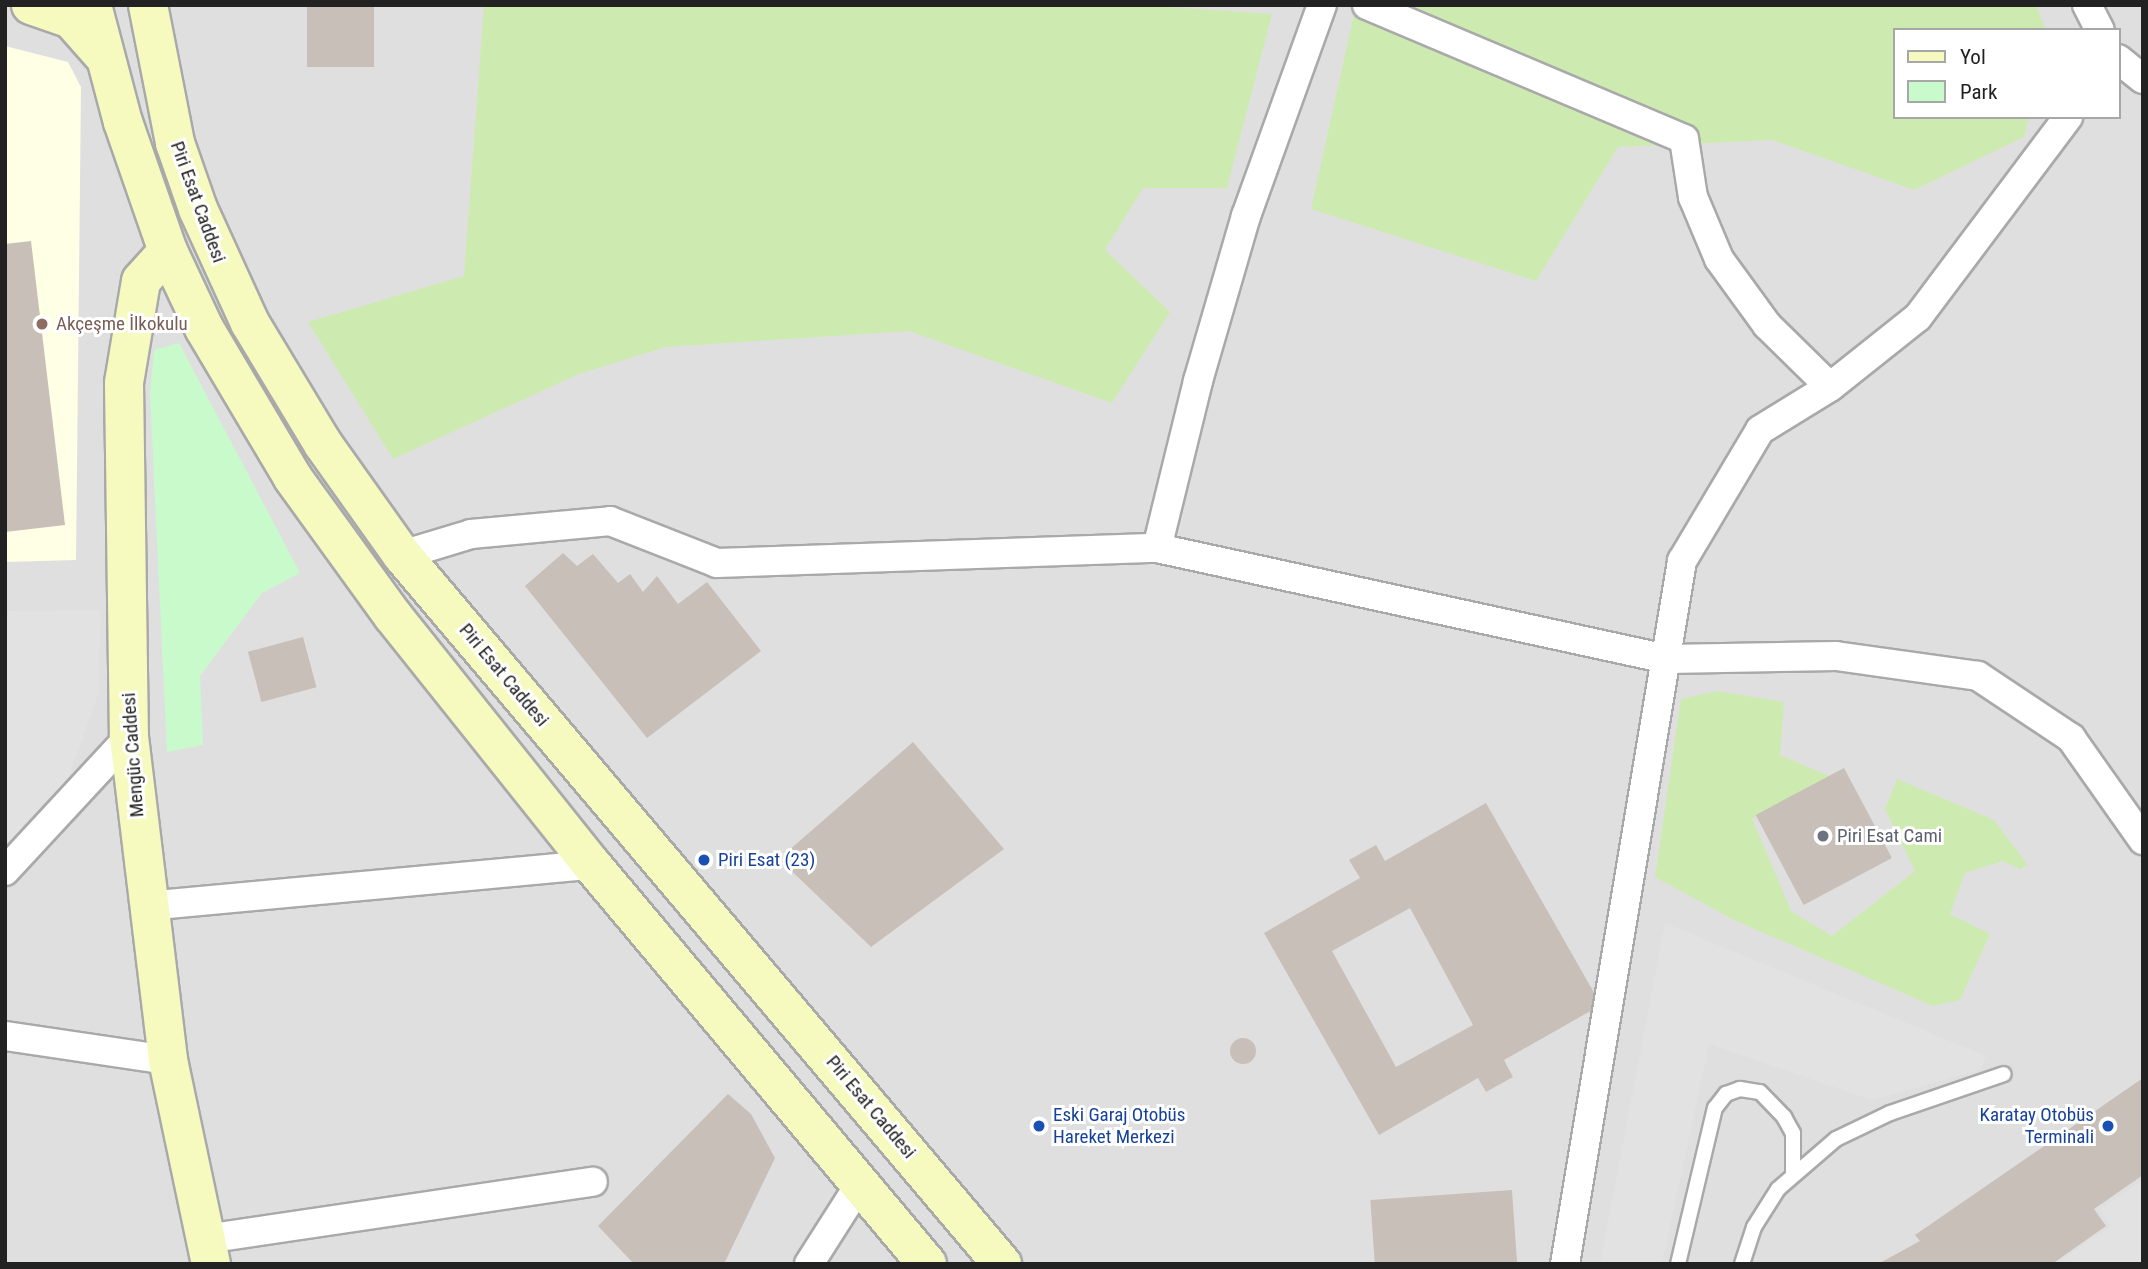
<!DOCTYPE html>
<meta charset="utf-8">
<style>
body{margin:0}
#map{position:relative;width:2148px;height:1269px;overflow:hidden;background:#f2efe9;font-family:"Roboto Condensed",sans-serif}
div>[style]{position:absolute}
.residential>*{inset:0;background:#e0dfdf}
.education>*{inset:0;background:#ffffe5}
.grass>*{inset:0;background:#cdebb0}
.park>*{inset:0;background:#c8facc}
.parking>*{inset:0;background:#e2e2e2}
.building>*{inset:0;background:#c7bfb8;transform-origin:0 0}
.round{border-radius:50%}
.roads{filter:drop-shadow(2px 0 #a9a9a9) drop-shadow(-2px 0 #a9a9a9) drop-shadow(0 2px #a9a9a9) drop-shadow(0 -2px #a9a9a9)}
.lane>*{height:14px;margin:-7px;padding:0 7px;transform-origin:7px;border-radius:7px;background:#fff}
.street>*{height:28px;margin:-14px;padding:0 14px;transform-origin:14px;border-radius:14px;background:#fff}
.secondary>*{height:38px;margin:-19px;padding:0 19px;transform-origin:19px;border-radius:19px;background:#f7fabf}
.dots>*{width:19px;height:19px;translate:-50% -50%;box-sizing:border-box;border:4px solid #fff;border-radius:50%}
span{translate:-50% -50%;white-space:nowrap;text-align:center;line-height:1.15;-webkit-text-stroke:6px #fff;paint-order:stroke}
.street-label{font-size:19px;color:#222}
.education-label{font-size:19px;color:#785e54}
.left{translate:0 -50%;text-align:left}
.worship-label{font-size:19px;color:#5b616d}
.transit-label{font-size:19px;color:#164399}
.right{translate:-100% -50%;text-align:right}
.frame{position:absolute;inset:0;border:7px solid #222;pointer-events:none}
.legend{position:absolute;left:1893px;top:28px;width:228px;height:91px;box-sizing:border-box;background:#fff;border:2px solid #a7a7a7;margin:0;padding:9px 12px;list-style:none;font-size:21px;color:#222}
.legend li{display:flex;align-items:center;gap:14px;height:35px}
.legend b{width:35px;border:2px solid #a7a7a7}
</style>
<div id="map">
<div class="residential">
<div style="clip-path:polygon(evenodd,5px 5px,2143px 5px,2143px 1264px,5px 1264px,5px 5px,1894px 30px,2118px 30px,2118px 117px,1894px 117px,1894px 30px)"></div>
</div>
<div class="education">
<div style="clip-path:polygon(5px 46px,68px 62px,81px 87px,76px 560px,5px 562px)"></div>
</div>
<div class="grass">
<div style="clip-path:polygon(484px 5px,1138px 5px,1272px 14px,1227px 188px,1143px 188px,1105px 250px,1170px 312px,1112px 403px,909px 331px,666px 347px,579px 374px,393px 459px,308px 322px,464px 276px)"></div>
<div style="clip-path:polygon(1356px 5px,2036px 5px,2046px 30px,1894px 30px,1894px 117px,2029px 117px,2024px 137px,1914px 190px,1772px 140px,1618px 147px,1536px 281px,1311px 209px)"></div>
<div style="clip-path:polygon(1717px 691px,1784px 702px,1780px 755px,1843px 782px,1752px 818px,1791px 911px,1832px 936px,1915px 871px,1885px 809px,1897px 779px,1994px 820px,2028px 865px,2020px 869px,2003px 861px,1965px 873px,1950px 914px,1990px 934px,1960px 1000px,1933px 1006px,1734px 920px,1655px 877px,1681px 699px)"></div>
</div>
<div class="park">
<div style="clip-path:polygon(179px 343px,300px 573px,262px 593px,200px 676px,203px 745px,167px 752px,150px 395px,154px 350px)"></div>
</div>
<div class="parking">
<div style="clip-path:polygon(101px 610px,98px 695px,68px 778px,5px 846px,5px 611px)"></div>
<div style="clip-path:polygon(1665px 923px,1986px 1056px,1980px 1070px,1872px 1100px,1709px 1044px,1662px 1264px,1600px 1264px)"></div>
<div style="clip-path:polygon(2143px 1180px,2143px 1264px,2056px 1264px,2111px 1226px,2100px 1209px)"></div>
</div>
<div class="building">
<div style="left:307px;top:5px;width:67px;height:62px"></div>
<div style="clip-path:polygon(31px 241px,65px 525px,5px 532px,5px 244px)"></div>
<div style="clip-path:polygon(563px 553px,577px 566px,593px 554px,618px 583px,630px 574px,643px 592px,657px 576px,678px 604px,707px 582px,761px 651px,647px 738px,525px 586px)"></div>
<div style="left:303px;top:637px;width:52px;height:57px;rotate:75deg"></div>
<div style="clip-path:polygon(913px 742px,1004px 849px,871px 947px,779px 859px)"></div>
<div style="left:1844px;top:768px;width:102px;height:100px;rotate:62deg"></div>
<div style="clip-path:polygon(evenodd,1486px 803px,1601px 1005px,1504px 1060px,1513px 1077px,1486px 1092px,1478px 1078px,1379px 1135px,1264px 933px,1360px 878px,1349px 860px,1376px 845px,1385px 861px,1486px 803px,1410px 908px,1473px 1025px,1396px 1067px,1332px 951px,1410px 908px)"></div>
<div class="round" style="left:1230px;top:1038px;width:26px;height:26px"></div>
<div style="clip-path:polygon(2143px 1078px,2143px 1175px,2094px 1209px,2106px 1226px,2052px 1264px,1878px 1264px,1920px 1241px,1915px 1235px)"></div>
<div style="clip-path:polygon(728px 1094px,751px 1114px,775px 1158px,724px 1264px,634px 1264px,598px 1226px)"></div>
<div style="left:1512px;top:1190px;width:74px;height:142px;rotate:86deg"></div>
</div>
<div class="roads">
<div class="lane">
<div style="left:1678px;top:1264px;width:160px;rotate:-76.7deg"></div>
<div style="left:1715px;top:1108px;width:18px;rotate:-52deg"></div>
<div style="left:1726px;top:1094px;width:15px;rotate:-20deg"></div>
<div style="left:1740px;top:1089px;width:20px;rotate:9deg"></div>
<div style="left:1760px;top:1092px;width:35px;rotate:46deg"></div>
<div style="left:1784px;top:1117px;width:18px;rotate:61deg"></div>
<div style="left:1793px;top:1133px;width:39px;rotate:90deg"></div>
<div style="left:1742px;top:1264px;width:39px;rotate:-72deg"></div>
<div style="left:1754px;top:1227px;width:45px;rotate:-57.7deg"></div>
<div style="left:1778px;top:1189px;width:77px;rotate:-40.8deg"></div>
<div style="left:1836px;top:1139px;width:60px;rotate:-25.7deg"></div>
<div style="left:1890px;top:1113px;width:120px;rotate:-18.9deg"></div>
</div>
<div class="street">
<div style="left:1367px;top:5px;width:344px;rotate:22.9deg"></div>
<div style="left:1684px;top:139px;width:59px;rotate:81.2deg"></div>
<div style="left:1693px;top:197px;width:67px;rotate:67.2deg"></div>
<div style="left:1719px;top:259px;width:82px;rotate:54deg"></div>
<div style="left:1767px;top:325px;width:88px;rotate:44.5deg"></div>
<div style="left:2087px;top:5px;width:28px;rotate:63deg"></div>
<div style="left:2118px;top:59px;width:32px;rotate:39deg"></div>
<div style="left:1157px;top:548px;width:172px;rotate:-76.2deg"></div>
<div style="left:1198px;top:381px;width:172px;rotate:-73.8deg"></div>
<div style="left:1246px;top:216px;width:224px;rotate:-70.2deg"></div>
<div style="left:402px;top:555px;width:72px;rotate:-16.9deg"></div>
<div style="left:471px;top:534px;width:140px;rotate:-5.3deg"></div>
<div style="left:610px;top:521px;width:115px;rotate:21.4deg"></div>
<div style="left:717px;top:563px;width:440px;rotate:-2deg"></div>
<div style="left:1157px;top:548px;width:522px;rotate:12.28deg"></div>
<div style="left:1667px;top:659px;width:169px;rotate:-1deg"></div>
<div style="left:1836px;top:656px;width:143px;rotate:8deg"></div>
<div style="left:1978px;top:676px;width:112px;rotate:33.7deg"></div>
<div style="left:2071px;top:738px;width:125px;rotate:54.8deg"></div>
<div style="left:5px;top:871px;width:183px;rotate:-47.2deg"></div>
<div style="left:147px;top:906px;width:447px;rotate:-5.3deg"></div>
<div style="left:5px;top:1036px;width:165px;rotate:8.4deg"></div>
<div style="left:205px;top:1239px;width:392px;rotate:-8.4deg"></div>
<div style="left:809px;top:1264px;width:95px;rotate:-57.5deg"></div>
<div style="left:1565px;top:1264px;width:713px;rotate:-80.55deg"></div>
<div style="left:1682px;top:561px;width:152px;rotate:-59.2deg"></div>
<div style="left:1760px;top:430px;width:82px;rotate:-31.6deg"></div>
<div style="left:1830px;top:387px;width:112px;rotate:-38.5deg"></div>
<div style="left:1918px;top:317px;width:250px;rotate:-53.1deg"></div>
</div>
<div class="secondary">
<div style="left:31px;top:5px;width:42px;rotate:19.3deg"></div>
<div style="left:71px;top:19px;width:47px;rotate:48.5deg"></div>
<div style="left:92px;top:5px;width:121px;rotate:75.2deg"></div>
<div style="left:123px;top:122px;width:137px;rotate:70.8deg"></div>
<div style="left:168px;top:251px;width:85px;rotate:64.9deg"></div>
<div style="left:204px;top:328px;width:174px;rotate:59.3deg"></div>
<div style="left:293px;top:478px;width:170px;rotate:54.1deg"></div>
<div style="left:393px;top:616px;width:319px;rotate:51.4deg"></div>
<div style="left:592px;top:865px;width:521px;rotate:49.98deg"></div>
<div style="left:148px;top:5px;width:141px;rotate:78.9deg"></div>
<div style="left:175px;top:143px;width:70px;rotate:70.8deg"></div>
<div style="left:198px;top:209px;width:125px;rotate:65.5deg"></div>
<div style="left:250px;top:323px;width:141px;rotate:58.9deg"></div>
<div style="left:323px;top:444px;width:136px;rotate:54.6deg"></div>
<div style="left:402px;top:555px;width:929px;rotate:49.76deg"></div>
<div style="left:168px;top:251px;width:40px;rotate:132deg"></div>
<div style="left:141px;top:281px;width:103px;rotate:99.5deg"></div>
<div style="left:124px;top:383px;width:354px;rotate:89.2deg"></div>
<div style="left:129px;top:737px;width:325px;rotate:83.1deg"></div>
<div style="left:168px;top:1060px;width:208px;rotate:78.1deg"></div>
</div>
</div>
<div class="dots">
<div style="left:42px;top:324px;background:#8d6e63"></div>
<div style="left:1823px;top:836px;background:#6b7280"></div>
<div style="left:704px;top:860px;background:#1a4fb4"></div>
<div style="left:1039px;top:1126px;background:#1a4fb4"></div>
<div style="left:2108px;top:1126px;background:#1a4fb4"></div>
</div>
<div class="street-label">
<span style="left:198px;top:202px;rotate:70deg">Piri Esat Caddesi</span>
<span style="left:504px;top:675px;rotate:50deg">Piri Esat Caddesi</span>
<span style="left:133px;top:755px;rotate:-94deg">Mengüc Caddesi</span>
<span style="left:871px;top:1107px;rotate:50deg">Piri Esat Caddesi</span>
</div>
<div class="education-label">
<span class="left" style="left:56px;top:324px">Akçeşme İlkokulu</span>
</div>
<div class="worship-label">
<span class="left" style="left:1837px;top:836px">Piri Esat Cami</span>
</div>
<div class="transit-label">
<span class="left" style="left:718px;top:860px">Piri Esat (23)</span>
<span class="left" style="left:1053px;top:1126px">Eski Garaj Otobüs<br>Hareket Merkezi</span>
<span class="right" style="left:2094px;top:1126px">Karatay Otobüs<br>Terminali</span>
</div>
<div class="frame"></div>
<ul class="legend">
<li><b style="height:9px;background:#f7fabf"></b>Yol</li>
<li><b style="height:19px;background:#c8facc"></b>Park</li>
</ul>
</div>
